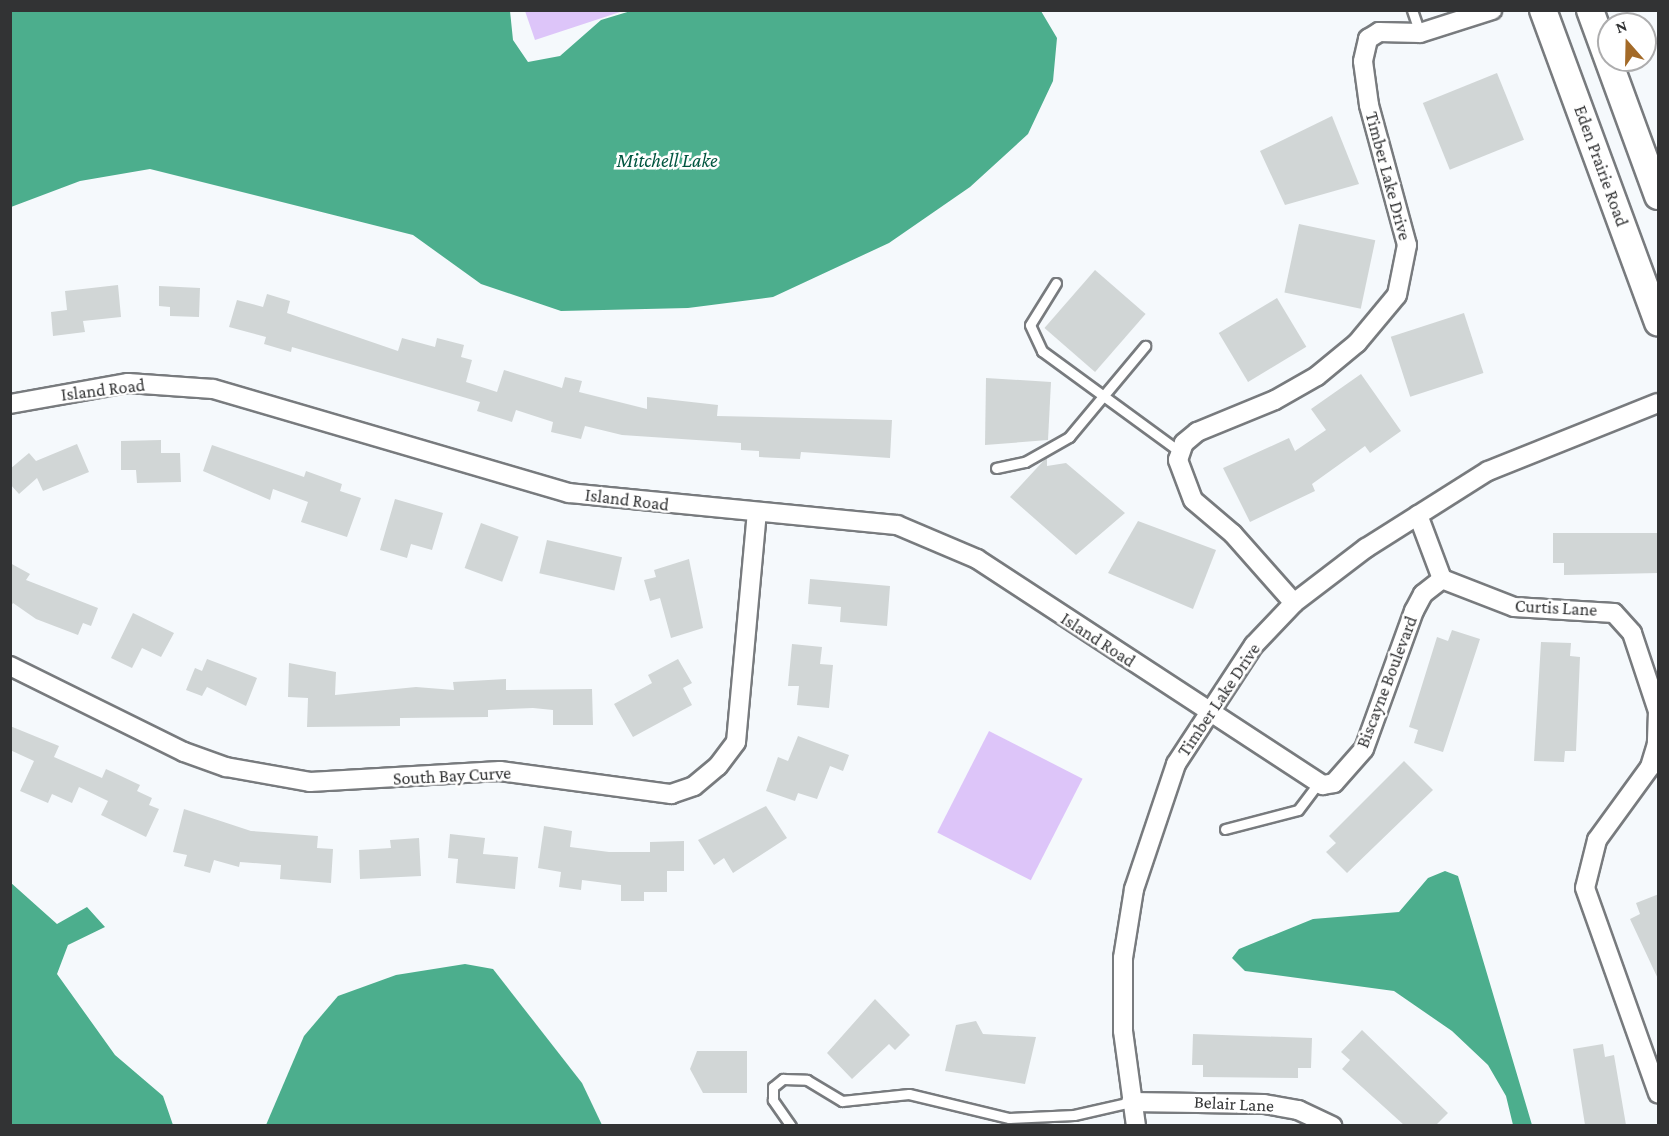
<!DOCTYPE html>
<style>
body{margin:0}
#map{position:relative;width:1669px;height:1136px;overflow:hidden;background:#f5f9fc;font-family:"Crimson Pro",serif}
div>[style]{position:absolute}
.green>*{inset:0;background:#ddc5f9;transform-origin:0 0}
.water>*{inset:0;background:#4cae8d}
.building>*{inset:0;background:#d1d6d6;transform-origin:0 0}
.roads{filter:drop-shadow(2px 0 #787b7e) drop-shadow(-2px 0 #787b7e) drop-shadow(0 2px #787b7e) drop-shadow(0 -2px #787b7e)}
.service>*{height:9px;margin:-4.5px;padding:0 4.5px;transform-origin:4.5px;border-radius:4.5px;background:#fff}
.minor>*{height:18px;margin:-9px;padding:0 9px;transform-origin:9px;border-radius:9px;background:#fff}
.secondary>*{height:26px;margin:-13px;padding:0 13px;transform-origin:13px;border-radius:13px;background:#fff}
span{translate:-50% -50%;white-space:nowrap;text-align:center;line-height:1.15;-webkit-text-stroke:5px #fff;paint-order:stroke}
.street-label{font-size:18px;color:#323334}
.water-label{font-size:20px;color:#00553f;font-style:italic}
.frame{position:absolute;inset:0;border:12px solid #323334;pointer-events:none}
.north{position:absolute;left:1597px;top:12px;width:60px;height:60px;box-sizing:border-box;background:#fff;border:2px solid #adadae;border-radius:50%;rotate:340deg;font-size:16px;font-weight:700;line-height:24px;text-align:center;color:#323334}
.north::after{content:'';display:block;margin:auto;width:21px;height:27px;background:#a36a28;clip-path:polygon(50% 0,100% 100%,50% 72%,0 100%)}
</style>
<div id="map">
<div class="green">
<div style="clip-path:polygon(525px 11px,525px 10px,623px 11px,535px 40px)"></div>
<div style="left:989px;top:731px;width:105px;height:114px;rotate:27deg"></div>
</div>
<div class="water">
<div style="clip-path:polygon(634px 10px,1041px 11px,1057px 38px,1053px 81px,1028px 134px,970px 187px,889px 243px,773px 297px,688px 308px,561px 311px,481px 284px,413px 235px,150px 169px,80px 181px,11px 207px,11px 11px,510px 11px,513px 40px,528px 62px,560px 56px,601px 20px)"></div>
<div style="clip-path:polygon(1445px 871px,1458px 876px,1532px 1125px,1513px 1125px,1506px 1096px,1488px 1065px,1452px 1031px,1394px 991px,1245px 971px,1232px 958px,1239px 949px,1313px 919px,1399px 912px,1428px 878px)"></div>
<div style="clip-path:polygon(10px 882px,57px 924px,87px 907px,105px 927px,68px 945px,57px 974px,115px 1055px,163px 1096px,173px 1125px,11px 1125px)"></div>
<div style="clip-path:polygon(465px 964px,493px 969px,582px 1083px,602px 1125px,266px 1125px,304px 1036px,338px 996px,396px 975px)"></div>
</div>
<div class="building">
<div style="left:1497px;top:73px;width:72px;height:80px;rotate:68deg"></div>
<div style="clip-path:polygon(1332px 116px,1359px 184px,1285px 205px,1260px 151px)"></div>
<div style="left:1299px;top:224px;width:78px;height:70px;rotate:12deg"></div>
<div style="left:1095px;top:270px;width:67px;height:77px;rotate:41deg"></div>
<div style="clip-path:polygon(118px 285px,121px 317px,83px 321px,85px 332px,53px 336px,51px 312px,67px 310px,65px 291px)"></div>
<div style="clip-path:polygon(159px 286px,200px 288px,199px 317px,170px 316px,170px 307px,159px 306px)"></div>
<div style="clip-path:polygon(267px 294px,290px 301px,287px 313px,398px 351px,402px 338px,435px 347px,437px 338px,464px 345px,461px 357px,472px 360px,466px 382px,497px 392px,504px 370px,562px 388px,565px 377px,582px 381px,579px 392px,647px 409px,647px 397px,718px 405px,717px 416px,892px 420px,890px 458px,801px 452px,800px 459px,759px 457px,759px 451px,741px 450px,741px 443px,622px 435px,585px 426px,581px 439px,551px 432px,553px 422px,516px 410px,512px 422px,477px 411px,480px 402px,292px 347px,291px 352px,264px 344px,266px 337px,229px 327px,237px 300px,263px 307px)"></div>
<div style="left:1277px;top:298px;width:57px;height:68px;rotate:59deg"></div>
<div style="left:1464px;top:313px;width:63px;height:77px;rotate:72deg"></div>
<div style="clip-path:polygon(1361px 374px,1401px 431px,1370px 453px,1365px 446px,1312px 484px,1315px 491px,1250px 522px,1223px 468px,1289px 438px,1295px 451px,1326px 430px,1311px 409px)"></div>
<div style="clip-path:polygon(986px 378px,1051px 382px,1048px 440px,985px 445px)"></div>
<div style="clip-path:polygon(161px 440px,161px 453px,180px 453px,181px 482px,137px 483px,136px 470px,121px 470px,121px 441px)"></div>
<div style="clip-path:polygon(77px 444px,89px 472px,43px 491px,37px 478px,19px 494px,10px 484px,10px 469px,29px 453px,36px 461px)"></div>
<div style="clip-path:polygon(212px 445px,304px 477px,306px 471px,342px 484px,340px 491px,361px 498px,347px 537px,301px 522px,308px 502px,273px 489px,270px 500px,203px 471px)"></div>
<div style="clip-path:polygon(1047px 457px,1047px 466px,1066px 463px,1125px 513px,1076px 555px,1010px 497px)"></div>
<div style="clip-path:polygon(395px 499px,443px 513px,432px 550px,411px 544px,407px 558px,380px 550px)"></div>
<div style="clip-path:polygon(1138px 521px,1216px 550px,1193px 609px,1108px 573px)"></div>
<div style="left:481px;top:523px;width:40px;height:48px;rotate:20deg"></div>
<div style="clip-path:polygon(1553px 533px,1659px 533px,1659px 573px,1564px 575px,1564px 563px,1553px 563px)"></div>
<div style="left:547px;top:540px;width:77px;height:34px;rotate:13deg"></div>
<div style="clip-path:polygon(689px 559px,703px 628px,671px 638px,660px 598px,650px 601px,644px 580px,656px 577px,654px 570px)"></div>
<div style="clip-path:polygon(10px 563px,30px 574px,26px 580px,98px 608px,91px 626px,83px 623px,78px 635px,36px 619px,13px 603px,10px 608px)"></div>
<div style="clip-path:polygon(810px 579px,890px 586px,887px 626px,840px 622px,841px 607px,808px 604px)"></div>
<div style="clip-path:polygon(133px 613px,174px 633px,161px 657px,142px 648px,132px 668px,111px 658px)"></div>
<div style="clip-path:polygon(1452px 630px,1480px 639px,1443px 752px,1414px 743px,1418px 730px,1409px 727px,1437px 637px,1448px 641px)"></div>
<div style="clip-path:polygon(1541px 642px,1571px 643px,1570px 656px,1580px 657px,1576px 751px,1565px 751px,1564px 762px,1534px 761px)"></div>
<div style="clip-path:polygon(792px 644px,822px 647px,820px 664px,833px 665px,829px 708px,797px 705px,799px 686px,788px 686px)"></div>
<div style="clip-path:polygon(207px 659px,257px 678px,246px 706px,207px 687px,202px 696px,186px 690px,195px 668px,202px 671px)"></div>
<div style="clip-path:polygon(678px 659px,692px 683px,683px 688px,692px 705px,633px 737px,614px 704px,652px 683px,648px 675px)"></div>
<div style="clip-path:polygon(289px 663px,336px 672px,335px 695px,416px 687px,454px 690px,453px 682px,506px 679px,506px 690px,592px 689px,593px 725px,553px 725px,553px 710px,533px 708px,488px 710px,488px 717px,400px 718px,400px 726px,307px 727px,308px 698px,288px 697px)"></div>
<div style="clip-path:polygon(10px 726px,59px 746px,54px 757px,102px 778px,106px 769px,140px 785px,137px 791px,152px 798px,149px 805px,159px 809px,146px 837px,101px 815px,108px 801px,79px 787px,72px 803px,52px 794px,48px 803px,20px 791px,34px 761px,10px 750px)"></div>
<div style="clip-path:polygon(798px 736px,849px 755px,843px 771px,830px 766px,817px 799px,798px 793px,795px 801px,766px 791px,778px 757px,788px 761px)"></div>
<div style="clip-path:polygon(1404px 761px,1433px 790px,1347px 873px,1326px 852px,1336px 843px,1329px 836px)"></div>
<div style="clip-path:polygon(766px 806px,787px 838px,733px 873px,724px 858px,714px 865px,698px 840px)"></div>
<div style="clip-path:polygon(184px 809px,251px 831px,318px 836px,317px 848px,333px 849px,331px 883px,280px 879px,281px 865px,240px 862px,239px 867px,214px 860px,210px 873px,184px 866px,187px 855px,173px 852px)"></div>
<div style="clip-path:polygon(544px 826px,572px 831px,570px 847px,609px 852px,650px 852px,650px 842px,684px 841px,684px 871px,667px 871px,667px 892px,644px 892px,644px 901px,621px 901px,621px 885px,582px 880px,581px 890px,559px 887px,561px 872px,538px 868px)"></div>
<div style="clip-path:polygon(450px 834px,485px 838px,483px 854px,518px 857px,515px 889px,456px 883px,458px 859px,448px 858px)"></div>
<div style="clip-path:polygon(419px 838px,421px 876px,360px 879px,359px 850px,391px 848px,390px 840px)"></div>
<div style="clip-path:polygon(1659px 894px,1659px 981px,1630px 919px,1640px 914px,1636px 903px)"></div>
<div style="clip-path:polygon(875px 999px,910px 1035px,895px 1050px,889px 1044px,852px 1079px,827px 1053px)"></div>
<div style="clip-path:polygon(976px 1021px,983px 1034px,1036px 1037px,1025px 1084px,945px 1071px,956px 1025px)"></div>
<div style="clip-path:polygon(1362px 1030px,1448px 1113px,1436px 1125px,1404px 1125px,1342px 1069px,1350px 1060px,1341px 1052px)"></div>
<div style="clip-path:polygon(1193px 1034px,1312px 1038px,1311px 1068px,1298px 1068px,1298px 1078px,1203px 1077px,1203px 1065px,1192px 1065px)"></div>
<div style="clip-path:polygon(1603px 1044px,1605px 1057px,1614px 1055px,1626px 1125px,1585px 1125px,1573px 1049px)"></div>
<div style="clip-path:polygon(697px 1051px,747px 1051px,747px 1093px,703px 1093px,690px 1069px)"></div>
</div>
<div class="roads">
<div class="service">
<div style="left:1412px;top:10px;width:24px;rotate:71deg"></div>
<div style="left:1056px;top:283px;width:49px;rotate:121.8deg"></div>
<div style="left:1030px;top:325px;width:29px;rotate:65deg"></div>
<div style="left:1042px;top:351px;width:171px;rotate:36.2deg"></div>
<div style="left:996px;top:468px;width:30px;rotate:-12deg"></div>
<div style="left:1025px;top:462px;width:51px;rotate:-29.6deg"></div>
<div style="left:1069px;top:437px;width:119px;rotate:-50.1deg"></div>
<div style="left:1225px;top:829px;width:75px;rotate:-14.6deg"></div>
<div style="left:1298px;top:810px;width:34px;rotate:-53deg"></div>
<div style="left:791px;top:1126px;width:32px;rotate:-125deg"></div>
<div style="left:773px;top:1100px;width:13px;rotate:-90deg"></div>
<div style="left:773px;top:1087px;width:13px;rotate:-39deg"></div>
<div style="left:783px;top:1079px;width:24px;rotate:2deg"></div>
<div style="left:807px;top:1080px;width:41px;rotate:31deg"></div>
<div style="left:842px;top:1101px;width:67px;rotate:-6deg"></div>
<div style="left:909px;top:1094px;width:103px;rotate:13.5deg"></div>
<div style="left:1009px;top:1118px;width:65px;rotate:-2.6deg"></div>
<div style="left:1074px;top:1115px;width:58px;rotate:-12.8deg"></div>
</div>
<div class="minor">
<div style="left:10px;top:404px;width:120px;rotate:-10.1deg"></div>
<div style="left:128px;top:383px;width:85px;rotate:4deg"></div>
<div style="left:213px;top:389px;width:371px;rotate:16.3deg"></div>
<div style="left:569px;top:493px;width:330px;rotate:5.6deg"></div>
<div style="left:897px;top:525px;width:87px;rotate:23deg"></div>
<div style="left:977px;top:559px;width:413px;rotate:33.2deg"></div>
<div style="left:1323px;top:785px;width:11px;rotate:-10deg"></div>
<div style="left:1334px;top:783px;width:45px;rotate:-48.6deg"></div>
<div style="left:1364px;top:749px;width:147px;rotate:-70.1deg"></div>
<div style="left:1414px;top:611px;width:19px;rotate:-62deg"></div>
<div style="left:1423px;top:594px;width:24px;rotate:-38deg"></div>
<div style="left:1418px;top:515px;width:68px;rotate:69.4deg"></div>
<div style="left:1442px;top:579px;width:77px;rotate:21.3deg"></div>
<div style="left:1514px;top:607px;width:100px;rotate:3.4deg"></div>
<div style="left:1614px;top:613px;width:27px;rotate:48deg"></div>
<div style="left:1632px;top:633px;width:82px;rotate:71.6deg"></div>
<div style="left:1658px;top:711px;width:33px;rotate:92deg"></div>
<div style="left:1657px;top:744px;width:24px;rotate:107deg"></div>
<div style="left:1650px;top:767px;width:90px;rotate:126deg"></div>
<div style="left:1597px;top:840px;width:49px;rotate:104deg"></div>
<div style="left:1585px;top:888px;width:218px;rotate:70.4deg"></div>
<div style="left:1294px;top:603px;width:92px;rotate:-131.5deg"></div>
<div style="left:1233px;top:534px;width:52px;rotate:-139.6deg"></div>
<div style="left:1193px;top:500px;width:43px;rotate:-110.6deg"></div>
<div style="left:1178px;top:460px;width:18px;rotate:-71deg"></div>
<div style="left:1184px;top:443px;width:17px;rotate:-40deg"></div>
<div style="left:1197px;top:432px;width:84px;rotate:-22.3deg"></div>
<div style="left:1275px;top:400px;width:48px;rotate:-29.7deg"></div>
<div style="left:1317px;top:376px;width:52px;rotate:-39.5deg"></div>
<div style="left:1357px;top:343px;width:62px;rotate:-50.2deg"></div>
<div style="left:1397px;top:295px;width:51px;rotate:-78.7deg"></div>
<div style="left:1407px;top:245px;width:145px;rotate:-105.2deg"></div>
<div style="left:1369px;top:105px;width:44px;rotate:-97.8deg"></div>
<div style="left:1363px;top:61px;width:23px;rotate:-77deg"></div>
<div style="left:1368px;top:39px;width:13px;rotate:-32deg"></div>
<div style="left:1379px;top:32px;width:41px;rotate:1.4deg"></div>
<div style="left:1420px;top:33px;width:76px;rotate:-17.7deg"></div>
<div style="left:10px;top:666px;width:194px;rotate:26.3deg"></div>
<div style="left:184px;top:752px;width:45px;rotate:19.7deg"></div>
<div style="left:226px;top:767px;width:85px;rotate:10.1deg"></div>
<div style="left:310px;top:782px;width:190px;rotate:-3.3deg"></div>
<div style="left:500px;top:771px;width:173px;rotate:7.7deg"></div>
<div style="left:671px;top:794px;width:24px;rotate:-19deg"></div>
<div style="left:694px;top:786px;width:31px;rotate:-40deg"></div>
<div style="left:718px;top:766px;width:30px;rotate:-53deg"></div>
<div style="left:736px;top:742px;width:231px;rotate:-84.8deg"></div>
<div style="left:1131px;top:1102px;width:133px;rotate:0.9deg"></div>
<div style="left:1264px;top:1104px;width:35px;rotate:10deg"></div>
<div style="left:1298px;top:1110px;width:38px;rotate:25deg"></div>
<div style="left:1136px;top:1126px;width:96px;rotate:-97.8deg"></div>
<div style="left:1123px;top:1031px;width:73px;rotate:-90deg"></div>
<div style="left:1123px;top:958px;width:70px;rotate:-80.9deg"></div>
<div style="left:1134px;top:889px;width:132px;rotate:-71.4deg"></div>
<div style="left:1176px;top:764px;width:142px;rotate:-56.8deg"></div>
<div style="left:1254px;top:645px;width:58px;rotate:-46.4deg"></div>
<div style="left:1294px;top:603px;width:91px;rotate:-37.4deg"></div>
<div style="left:1366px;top:548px;width:144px;rotate:-32.3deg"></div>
<div style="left:1488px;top:471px;width:183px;rotate:-21.8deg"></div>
</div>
<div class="secondary">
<div style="left:1543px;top:10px;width:333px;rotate:69.8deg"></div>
<div style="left:1590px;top:10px;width:198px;rotate:69.9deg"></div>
</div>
</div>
<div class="street-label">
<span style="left:1601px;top:166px;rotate:70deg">Eden Prairie Road</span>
<span style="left:1388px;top:176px;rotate:75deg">Timber Lake Drive</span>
<span style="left:103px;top:390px;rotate:-7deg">Island Road</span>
<span style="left:627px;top:500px;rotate:7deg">Island Road</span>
<span style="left:1556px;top:608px;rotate:3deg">Curtis Lane</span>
<span style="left:1098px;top:640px;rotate:33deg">Island Road</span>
<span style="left:1387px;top:682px;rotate:-69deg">Biscayne Boulevard</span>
<span style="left:1219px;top:700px;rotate:-56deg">Timber Lake Drive</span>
<span style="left:452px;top:776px;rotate:-3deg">South Bay Curve</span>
<span style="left:1234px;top:1104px;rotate:3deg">Belair Lane</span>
</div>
<div class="water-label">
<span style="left:667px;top:160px">Mitchell Lake</span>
</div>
<div class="frame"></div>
<div class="north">N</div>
</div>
